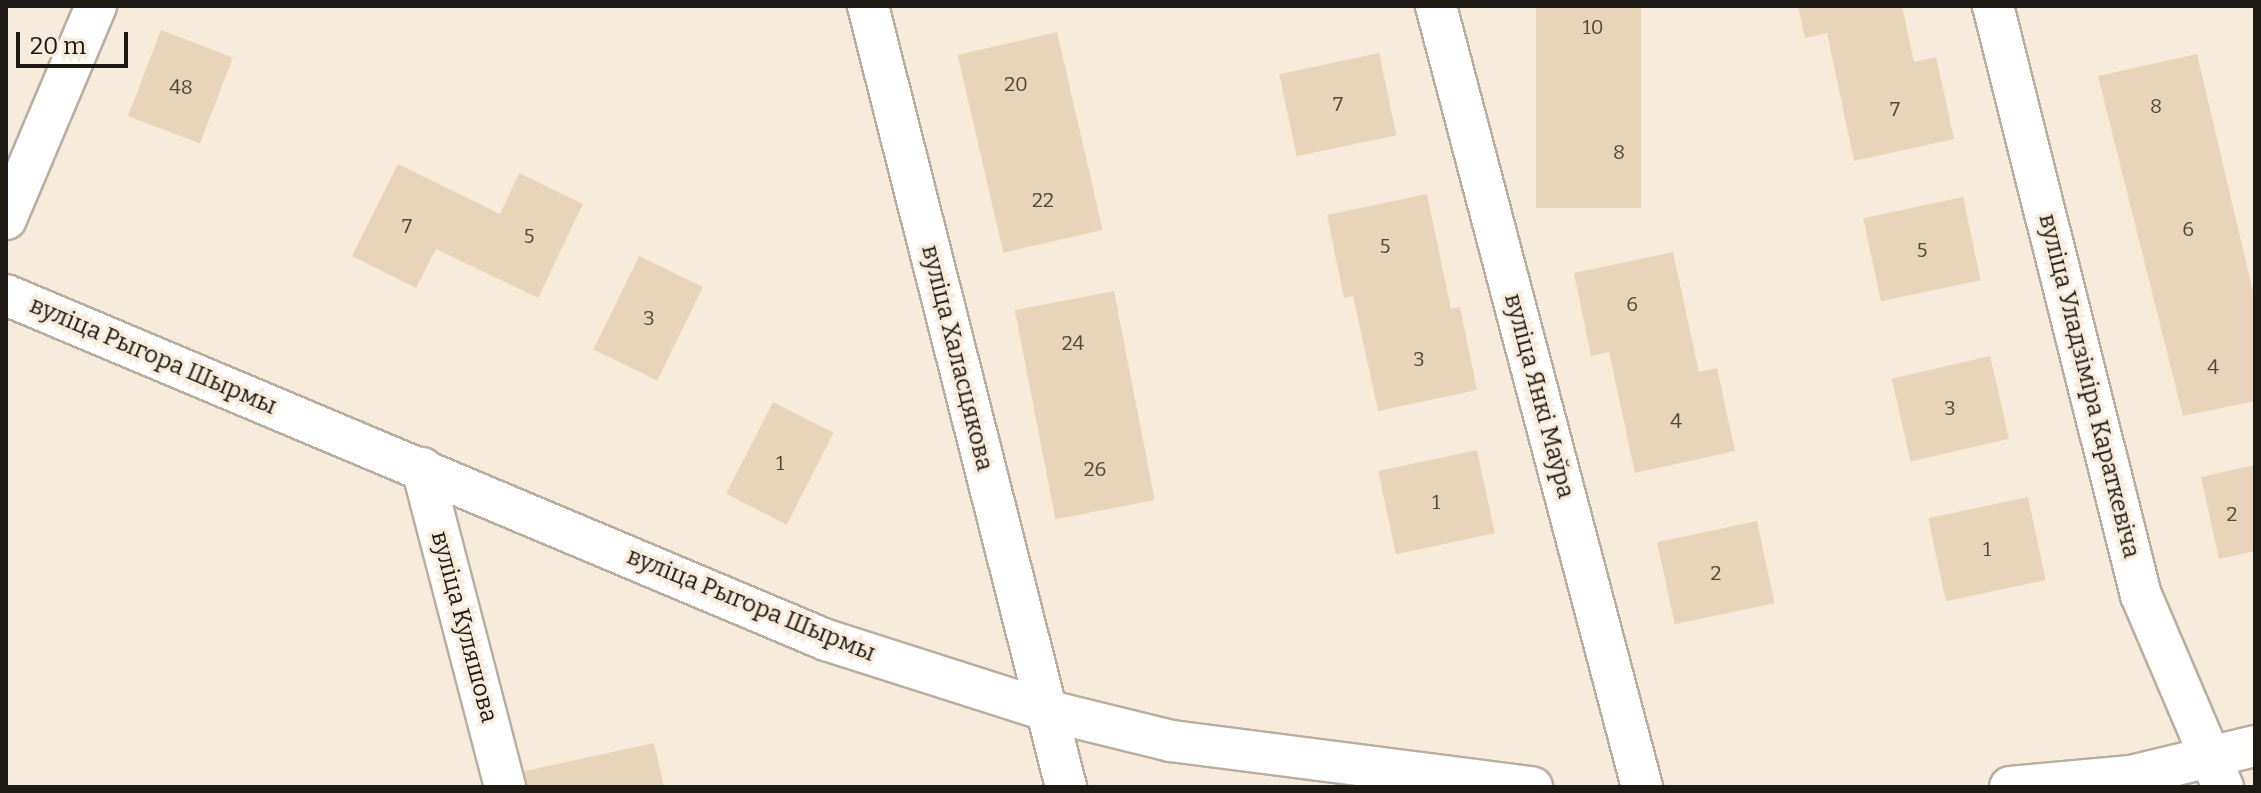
<!DOCTYPE html>
<meta charset="utf-8">
<style>
body{margin:0}
#map{position:relative;width:2261px;height:793px;overflow:hidden;background:#f7ecdc;font-family:Bitter,serif}
div>[style]{position:absolute}
.building>*{inset:0;background:#e8d4b8;transform-origin:0 0}
.roads{filter:drop-shadow(2px 0 #b9afa0) drop-shadow(-2px 0 #b9afa0) drop-shadow(0 2px #b9afa0) drop-shadow(0 -2px #b9afa0)}
.minor>*{height:40px;margin:-20px;padding:0 20px;transform-origin:20px;border-radius:20px;background:#fff}
span{translate:-50% -50%;white-space:nowrap;text-align:center;line-height:1.15;-webkit-text-stroke:6px #f7ecdc;paint-order:stroke}
.number-label{font-size:20px;color:#50483d}
.number-label span{-webkit-text-stroke-width:0}
.street-label{font-size:24px;color:#1d1914}
.frame{position:absolute;inset:0;border:8px solid #1d1914;pointer-events:none}
.scale{position:absolute;left:16px;top:32px;width:112px;height:36px;box-sizing:border-box;border:4px solid #1d1914;border-top:0;padding-left:10px;font-size:24px;line-height:28px;white-space:nowrap;color:#1d1914;-webkit-text-stroke:6px #f7ecdc;paint-order:stroke}
</style>
<div id="map">
<div class="building">
<div style="left:1536px;top:6px;width:105px;height:202px"></div>
<div style="clip-path:polygon(1798px 6px,1902px 6px,1914px 62px,1936px 57px,1954px 139px,1854px 161px,1827px 33px,1805px 38px)"></div>
<div style="left:161px;top:30px;width:77px;height:92px;rotate:21deg"></div>
<div style="left:1057px;top:32px;width:203px;height:102px;rotate:77deg"></div>
<div style="left:1379px;top:53px;width:84px;height:102px;rotate:78deg"></div>
<div style="clip-path:polygon(2197px 54px,2255px 300px,2255px 401px,2183px 416px,2098px 76px)"></div>
<div style="clip-path:polygon(398px 164px,500px 214px,519px 173px,583px 204px,538px 298px,436px 249px,416px 288px,352px 256px)"></div>
<div style="clip-path:polygon(1427px 194px,1451px 309px,1460px 307px,1477px 390px,1378px 411px,1353px 296px,1344px 298px,1327px 215px)"></div>
<div style="left:1963px;top:197px;width:85px;height:102px;rotate:78deg"></div>
<div style="clip-path:polygon(1673px 252px,1699px 372px,1717px 368px,1735px 451px,1635px 473px,1609px 352px,1591px 356px,1574px 273px)"></div>
<div style="left:639px;top:256px;width:71px;height:104px;rotate:26deg"></div>
<div style="left:1114px;top:291px;width:213px;height:101px;rotate:79deg"></div>
<div style="left:1990px;top:356px;width:85px;height:101px;rotate:77deg"></div>
<div style="left:773px;top:402px;width:68px;height:103px;rotate:27deg"></div>
<div style="left:1477px;top:450px;width:85px;height:101px;rotate:78deg"></div>
<div style="clip-path:polygon(2255px 465px,2255px 551px,2219px 559px,2201px 477px)"></div>
<div style="left:2028px;top:497px;width:85px;height:102px;rotate:78deg"></div>
<div style="left:1757px;top:521px;width:84px;height:102px;rotate:78deg"></div>
<div style="clip-path:polygon(654px 743px,664px 787px,527px 787px,525px 771px)"></div>
</div>
<div class="roads">
<div class="minor">
<div style="left:868px;top:6px;width:806px;rotate:75.77deg"></div>
<div style="left:1436px;top:6px;width:808px;rotate:75.22deg"></div>
<div style="left:1993px;top:6px;width:607px;rotate:75.9deg"></div>
<div style="left:2141px;top:595px;width:209px;rotate:66.9deg"></div>
<div style="left:6px;top:219px;width:231px;rotate:-67.1deg"></div>
<div style="left:6px;top:295px;width:890px;rotate:22.82deg"></div>
<div style="left:826px;top:640px;width:230px;rotate:17.7deg"></div>
<div style="left:1045px;top:710px;width:130px;rotate:13.8deg"></div>
<div style="left:1171px;top:741px;width:364px;rotate:7.3deg"></div>
<div style="left:422px;top:468px;width:330px;rotate:75.4deg"></div>
<div style="left:2010px;top:787px;width:121px;rotate:-5.2deg"></div>
<div style="left:2131px;top:776px;width:128px;rotate:-13.6deg"></div>
</div>
</div>
<div class="number-label">
<span style="left:1593px;top:27px">10</span>
<span style="left:1016px;top:84px">20</span>
<span style="left:181px;top:87px">48</span>
<span style="left:1338px;top:104px">7</span>
<span style="left:2156px;top:106px">8</span>
<span style="left:1895px;top:109px">7</span>
<span style="left:1619px;top:152px">8</span>
<span style="left:1043px;top:200px">22</span>
<span style="left:407px;top:226px">7</span>
<span style="left:2188px;top:229px">6</span>
<span style="left:529px;top:236px">5</span>
<span style="left:1385px;top:246px">5</span>
<span style="left:1922px;top:250px">5</span>
<span style="left:1632px;top:304px">6</span>
<span style="left:649px;top:318px">3</span>
<span style="left:1073px;top:343px">24</span>
<span style="left:1419px;top:359px">3</span>
<span style="left:2213px;top:367px">4</span>
<span style="left:1950px;top:408px">3</span>
<span style="left:1676px;top:421px">4</span>
<span style="left:780px;top:463px">1</span>
<span style="left:1095px;top:469px">26</span>
<span style="left:1436px;top:502px">1</span>
<span style="left:2232px;top:514px">2</span>
<span style="left:1987px;top:549px">1</span>
<span style="left:1716px;top:573px">2</span>
</div>
<div class="street-label">
<span style="left:153px;top:356px;rotate:23deg">вуліца Рыгора Шырмы</span>
<span style="left:957px;top:358px;rotate:76deg">вуліца Халасцякова</span>
<span style="left:2089px;top:386px;rotate:76deg">вуліца Уладзіміра Караткевіча</span>
<span style="left:1539px;top:396px;rotate:75deg">вуліца Янкі Маўра</span>
<span style="left:751px;top:605px;rotate:22deg">вуліца Рыгора Шырмы</span>
<span style="left:464px;top:627px;rotate:75deg">вуліца Куляшова</span>
</div>
<div class="frame"></div>
<div class="scale">20 m</div>
</div>
